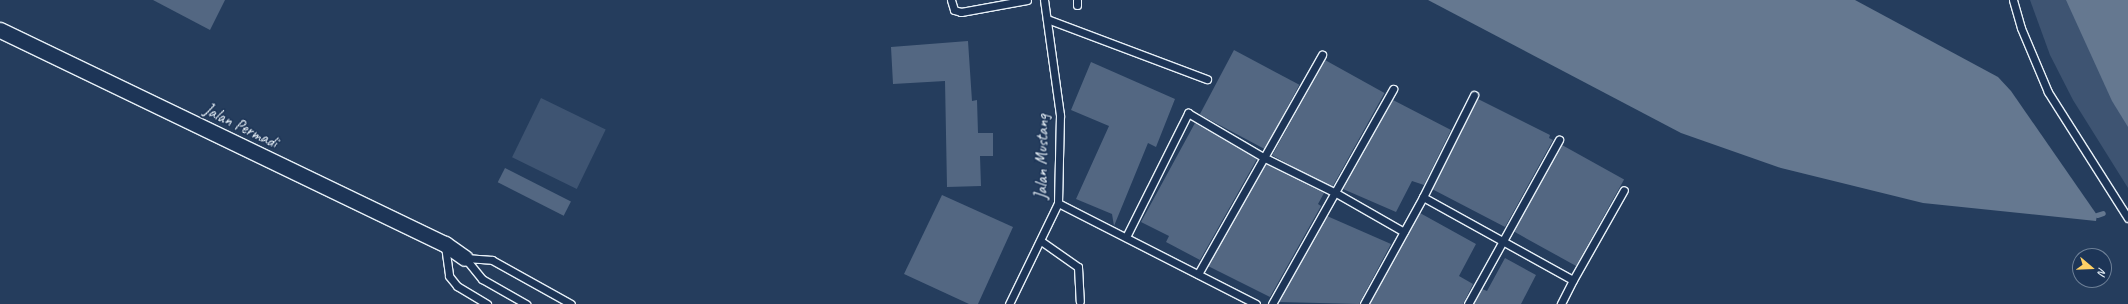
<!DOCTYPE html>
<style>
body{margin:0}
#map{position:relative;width:2128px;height:304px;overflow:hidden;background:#253d5d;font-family:Caveat,sans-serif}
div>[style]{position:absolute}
.green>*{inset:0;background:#3e5472;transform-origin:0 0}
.water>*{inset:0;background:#657890}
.stream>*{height:5px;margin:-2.5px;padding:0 2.5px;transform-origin:2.5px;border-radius:2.5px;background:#657890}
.building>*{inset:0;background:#536782;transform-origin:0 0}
.roads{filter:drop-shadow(1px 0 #e8f1f8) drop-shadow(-1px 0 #e8f1f8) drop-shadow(0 1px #e8f1f8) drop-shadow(0 -1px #e8f1f8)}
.lane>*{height:7px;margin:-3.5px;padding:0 3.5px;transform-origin:3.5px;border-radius:3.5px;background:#1d3557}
.street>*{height:15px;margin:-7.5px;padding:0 7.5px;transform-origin:7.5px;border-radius:7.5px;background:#1d3557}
span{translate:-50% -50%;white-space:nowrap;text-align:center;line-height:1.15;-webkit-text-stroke:3.5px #1d3557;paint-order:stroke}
.street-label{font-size:17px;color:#e8f1f8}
.north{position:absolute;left:2072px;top:248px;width:40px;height:40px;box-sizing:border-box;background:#1d3557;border:1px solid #6e8097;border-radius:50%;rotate:109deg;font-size:11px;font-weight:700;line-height:16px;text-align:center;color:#e8f1f8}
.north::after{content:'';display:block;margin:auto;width:14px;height:18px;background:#ffd166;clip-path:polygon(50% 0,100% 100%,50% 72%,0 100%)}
</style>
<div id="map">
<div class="green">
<div style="clip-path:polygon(2030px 0,2128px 0,2128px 188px,2073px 100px,2050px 55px)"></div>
<div style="left:541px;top:98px;width:72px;height:66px;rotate:26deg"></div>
</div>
<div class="water">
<div style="clip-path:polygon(1428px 0,1855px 0,1998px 77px,2011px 91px,2097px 215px,2096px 221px,1923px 203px,1781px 168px,1681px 133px)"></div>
<div style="clip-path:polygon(2066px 0,2128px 0,2128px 127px,2112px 101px)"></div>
</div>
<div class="stream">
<div style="left:2097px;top:215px;width:6px;rotate:-18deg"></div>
</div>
<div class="building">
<div style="clip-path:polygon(153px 0,225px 0,210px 30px)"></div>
<div style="clip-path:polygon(968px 41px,972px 101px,977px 100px,978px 133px,993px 133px,993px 156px,980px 156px,981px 186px,947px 187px,945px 81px,893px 84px,891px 47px)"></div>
<div style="left:1234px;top:50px;width:74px;height:73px;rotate:28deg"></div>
<div style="left:1325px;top:60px;width:68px;height:109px;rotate:29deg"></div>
<div style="clip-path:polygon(1091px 62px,1175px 99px,1156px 147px,1148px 143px,1114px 226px,1112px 214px,1076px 199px,1109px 126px,1071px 110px)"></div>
<div style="clip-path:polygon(1478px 99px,1550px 135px,1549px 138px,1553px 140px,1505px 227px,1432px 189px)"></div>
<div style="clip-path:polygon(1393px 100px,1451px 130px,1424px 185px,1412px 181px,1396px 212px,1343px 189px)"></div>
<div style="clip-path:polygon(1195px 123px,1257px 159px,1200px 260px,1166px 242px,1169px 236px,1141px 222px)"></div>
<div style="left:1562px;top:145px;width:71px;height:99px;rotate:29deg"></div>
<div style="clip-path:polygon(1266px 164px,1324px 193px,1318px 204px,1321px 206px,1270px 297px,1208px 266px)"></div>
<div style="left:505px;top:168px;width:74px;height:16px;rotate:27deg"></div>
<div style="clip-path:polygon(942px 195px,1013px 227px,978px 304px,969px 304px,904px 274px)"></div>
<div style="clip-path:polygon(1420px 213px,1476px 244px,1459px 276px,1473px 284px,1463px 304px,1370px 304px)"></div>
<div style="clip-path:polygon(1327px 216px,1391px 244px,1359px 304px,1279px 302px)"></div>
<div style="clip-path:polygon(1505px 258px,1536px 275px,1521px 304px,1474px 304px,1482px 289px,1487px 291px)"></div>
</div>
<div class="roads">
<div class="lane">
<div style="left:951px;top:0;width:10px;rotate:73deg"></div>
<div style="left:954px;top:10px;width:7px;rotate:16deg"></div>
<div style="left:961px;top:12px;width:67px;rotate:-10.3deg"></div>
<div style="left:1077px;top:0;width:5px;rotate:90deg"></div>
<div style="left:2013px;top:0;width:29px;rotate:74deg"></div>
<div style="left:2021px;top:28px;width:69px;rotate:67.1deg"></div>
<div style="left:2048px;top:92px;width:149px;rotate:57.6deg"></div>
<div style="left:1047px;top:19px;width:171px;rotate:20.6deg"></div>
<div style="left:1423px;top:197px;width:114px;rotate:-63.4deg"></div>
<div style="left:1058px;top:203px;width:222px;rotate:27deg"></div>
<div style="left:1126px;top:237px;width:139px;rotate:-63.4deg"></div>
<div style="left:1188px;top:113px;width:87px;rotate:30.4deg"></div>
<div style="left:1263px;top:157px;width:81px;rotate:26.3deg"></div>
<div style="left:1336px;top:193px;width:78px;rotate:29.8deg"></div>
<div style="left:1041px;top:241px;width:45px;rotate:35.1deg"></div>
<div style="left:1078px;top:267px;width:34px;rotate:87deg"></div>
<div style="left:445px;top:246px;width:30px;rotate:82deg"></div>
<div style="left:449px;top:276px;width:13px;rotate:51deg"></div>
<div style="left:457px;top:286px;width:35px;rotate:31deg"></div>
<div style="left:465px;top:258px;width:27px;rotate:4deg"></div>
<div style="left:492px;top:260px;width:90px;rotate:29.1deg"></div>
<div style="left:465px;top:258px;width:27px;rotate:51deg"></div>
<div style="left:482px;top:279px;width:51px;rotate:29.6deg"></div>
<div style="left:1198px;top:274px;width:252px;rotate:-60.5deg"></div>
<div style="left:1573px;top:280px;width:103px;rotate:-60.5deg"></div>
<div style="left:1009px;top:304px;width:112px;rotate:-64.1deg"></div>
<div style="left:1058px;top:203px;width:88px;rotate:-88.7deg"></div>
<div style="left:1060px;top:115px;width:116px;rotate:-97.9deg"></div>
<div style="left:1272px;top:304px;width:247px;rotate:-60.6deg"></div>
<div style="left:1364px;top:304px;width:122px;rotate:-61.1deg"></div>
<div style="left:1423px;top:197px;width:171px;rotate:29deg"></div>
<div style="left:1573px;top:280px;width:27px;rotate:117deg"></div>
<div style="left:1468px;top:304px;width:188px;rotate:-61deg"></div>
</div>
<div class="street">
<div style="left:0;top:30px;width:494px;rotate:25.7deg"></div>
<div style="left:445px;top:244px;width:24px;rotate:35deg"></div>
</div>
</div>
<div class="street-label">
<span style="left:241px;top:126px;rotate:26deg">Jalan Permadi</span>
<span style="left:1042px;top:157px;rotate:-89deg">Jalan Mustang</span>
</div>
<div class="north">N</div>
</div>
